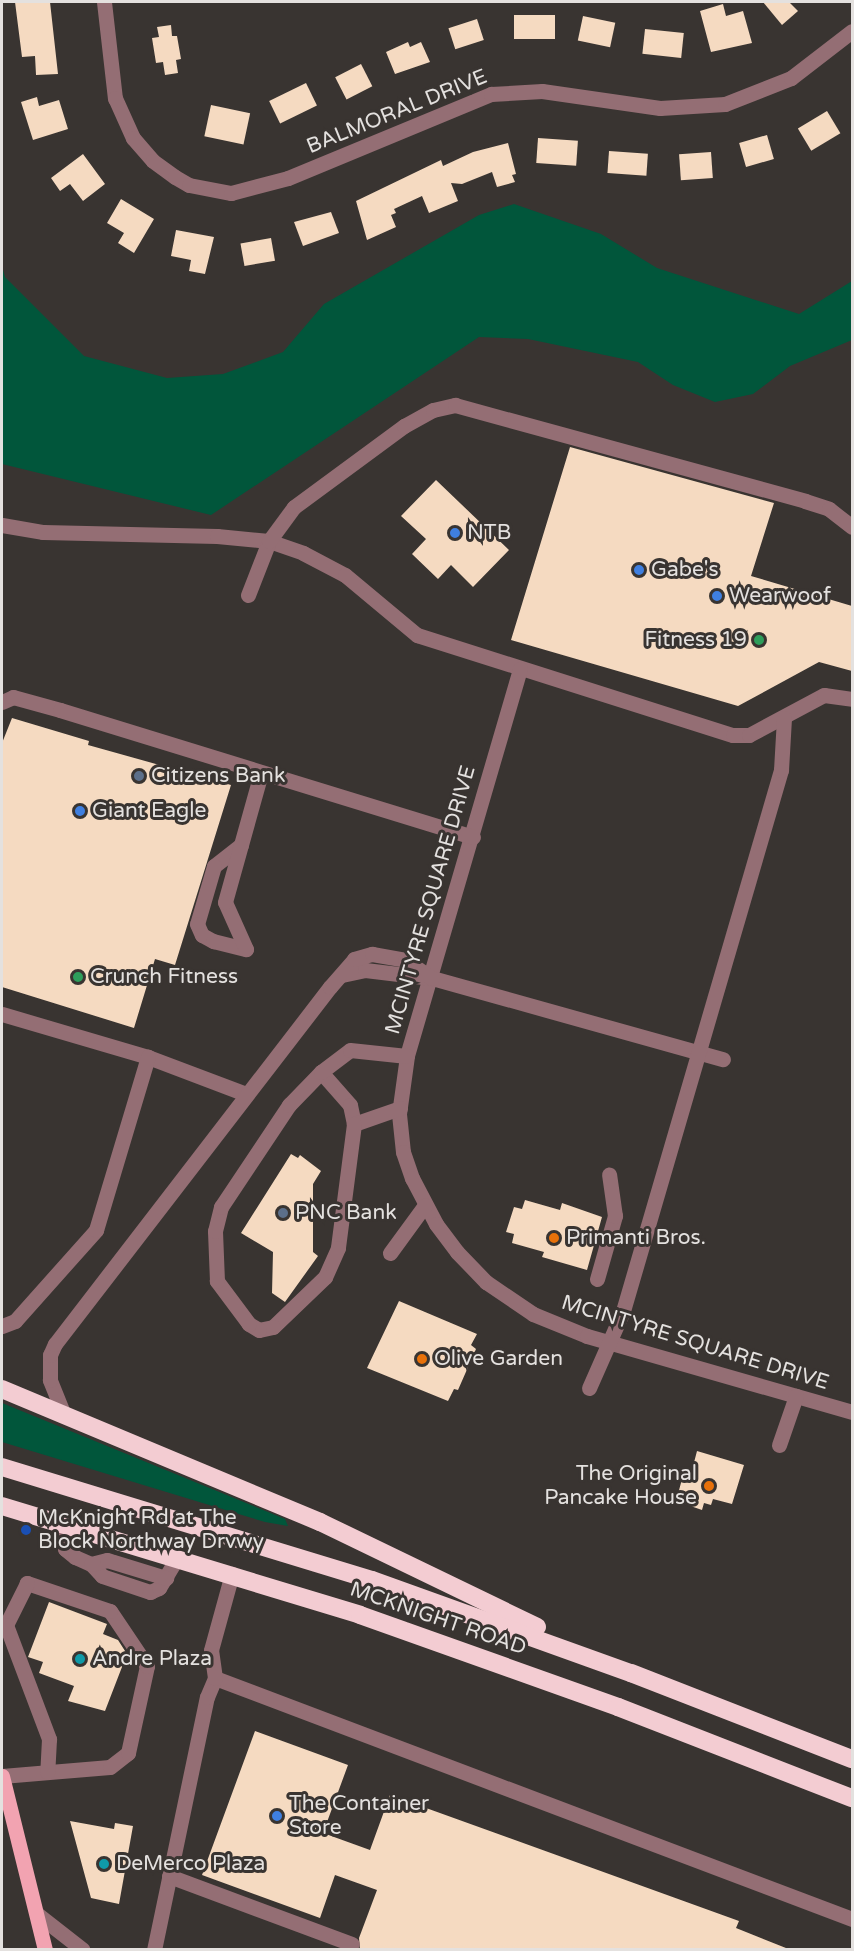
<!DOCTYPE html>
<style>
body{margin:0}
#map{position:relative;width:854px;height:1951px;overflow:hidden;background:#393431;font-family:"Varela Round",sans-serif}
div>[style]{position:absolute}
.green>*{inset:0;background:#01563b}
.building>*{inset:0;background:#f5dac1;transform-origin:0 0}
.minor>*{height:15px;margin:-7.5px;padding:0 7.5px;transform-origin:7.5px;border-radius:7.5px;background:#946e74}
.major>*{height:15px;margin:-7.5px;padding:0 7.5px;transform-origin:7.5px;border-radius:7.5px;background:#f2a3b1}
.highway>*{height:18px;margin:-9px;padding:0 9px;transform-origin:9px;border-radius:9px;background:#f3ccd2}
.dots>*{width:16px;height:16px;translate:-50% -50%;box-sizing:border-box;border:3px solid #393431;border-radius:50%}
span{translate:-50% -50%;white-space:nowrap;text-align:center;line-height:1.15;-webkit-text-stroke:6px #393431;paint-order:stroke}
.street-label{font-size:21px;color:#e4e1df}
.poi-label{font-size:21px;color:#e4e1df}
.left{translate:0 -50%;text-align:left}
.right{translate:-100% -50%;text-align:right}
.frame{position:absolute;inset:0;border:3px solid #e4e1df;pointer-events:none}
</style>
<div id="map">
<div class="green">
<div style="clip-path:polygon(514px 204px,601px 234px,657px 268px,799px 314px,852px 281px,852px 340px,790px 366px,753px 394px,715px 402px,673px 385px,638px 362px,528px 339px,479px 337px,211px 515px,2px 464px,2px 266px,5px 277px,84px 356px,167px 378px,223px 374px,283px 352px,324px 304px,479px 215px)"></div>
<div style="clip-path:polygon(2px 1403px,285px 1519px,288px 1526px,265px 1522px,2px 1442px)"></div>
</div>
<div class="building">
<div style="clip-path:polygon(15px 2px,50px 2px,58px 74px,36px 75px,35px 56px,22px 57px)"></div>
<div style="clip-path:polygon(763px 2px,789px 2px,798px 11px,782px 25px)"></div>
<div style="clip-path:polygon(723px 4px,726px 16px,743px 11px,752px 43px,711px 52px,700px 11px)"></div>
<div style="left:514px;top:15px;width:41px;height:24px"></div>
<div style="left:583px;top:16px;width:33px;height:25px;rotate:12deg"></div>
<div style="left:477px;top:19px;width:22px;height:30px;rotate:72deg"></div>
<div style="clip-path:polygon(171px 25px,172px 36px,177px 36px,181px 59px,176px 60px,178px 73px,165px 75px,163px 62px,156px 63px,152px 38px,159px 37px,157px 27px)"></div>
<div style="left:645px;top:29px;width:39px;height:25px;rotate:6deg"></div>
<div style="clip-path:polygon(408px 42px,410px 47px,421px 42px,430px 62px,395px 74px,386px 52px)"></div>
<div style="left:361px;top:64px;width:25px;height:29px;rotate:63deg"></div>
<div style="left:306px;top:83px;width:25px;height:41px;rotate:64deg"></div>
<div style="clip-path:polygon(37px 97px,39px 106px,59px 100px,68px 129px,33px 140px,21px 102px)"></div>
<div style="left:211px;top:105px;width:40px;height:32px;rotate:12deg"></div>
<div style="left:827px;top:111px;width:26px;height:34px;rotate:59deg"></div>
<div style="left:767px;top:135px;width:25px;height:29px;rotate:74deg"></div>
<div style="left:538px;top:138px;width:40px;height:25px;rotate:4deg"></div>
<div style="clip-path:polygon(508px 143px,516px 174px,512px 175px,515px 182px,497px 187px,492px 172px,462px 184px,451px 183px,458px 201px,429px 213px,422px 196px,394px 209px,396px 213px,391px 215px,396px 227px,367px 240px,356px 201px,441px 160px,443px 166px,473px 152px)"></div>
<div style="left:609px;top:151px;width:39px;height:22px;rotate:4deg"></div>
<div style="left:711px;top:152px;width:26px;height:32px;rotate:86deg"></div>
<div style="clip-path:polygon(83px 154px,105px 184px,83px 201px,70px 184px,60px 191px,51px 178px)"></div>
<div style="clip-path:polygon(121px 199px,154px 219px,134px 253px,118px 243px,124px 233px,107px 223px)"></div>
<div style="clip-path:polygon(331px 212px,339px 233px,303px 246px,294px 222px)"></div>
<div style="clip-path:polygon(176px 230px,214px 237px,205px 274px,189px 271px,191px 260px,171px 256px)"></div>
<div style="left:271px;top:238px;width:23px;height:31px;rotate:80deg"></div>
<div style="clip-path:polygon(570px 447px,774px 503px,751px 576px,852px 606px,852px 671px,819px 662px,738px 706px,511px 640px)"></div>
<div style="clip-path:polygon(436px 480px,509px 550px,473px 587px,451px 565px,438px 579px,412px 554px,426px 539px,401px 516px)"></div>
<div style="clip-path:polygon(12px 718px,89px 741px,88px 745px,231px 785px,175px 965px,155px 959px,134px 1028px,2px 987px,2px 743px)"></div>
<div style="clip-path:polygon(291px 1154px,298px 1158px,300px 1155px,321px 1171px,313px 1184px,313px 1252px,318px 1256px,285px 1302px,272px 1293px,273px 1252px,241px 1233px)"></div>
<div style="clip-path:polygon(525px 1200px,560px 1210px,562px 1203px,602px 1217px,587px 1270px,542px 1257px,544px 1252px,512px 1243px,514px 1234px,506px 1232px,514px 1207px,522px 1209px)"></div>
<div style="clip-path:polygon(399px 1301px,477px 1334px,471px 1345px,476px 1349px,458px 1390px,454px 1389px,448px 1401px,367px 1368px)"></div>
<div style="clip-path:polygon(697px 1451px,744px 1465px,732px 1504px,713px 1499px,711px 1505px,704px 1503px,702px 1510px,676px 1501px,684px 1472px,691px 1474px)"></div>
<div style="clip-path:polygon(49px 1602px,107px 1624px,103px 1634px,118px 1640px,127px 1654px,105px 1711px,68px 1701px,74px 1686px,39px 1673px,43px 1662px,28px 1657px)"></div>
<div style="clip-path:polygon(255px 1731px,348px 1765px,323px 1833px,370px 1850px,390px 1795px,739px 1921px,736px 1928px,791px 1950px,360px 1950px,359px 1938px,377px 1890px,335px 1875px,320px 1918px,202px 1875px)"></div>
<div style="clip-path:polygon(70px 1821px,114px 1829px,115px 1823px,133px 1826px,119px 1904px,91px 1898px)"></div>
</div>
<div class="minor">
<div style="left:104px;top:2px;width:97px;rotate:83.5deg"></div>
<div style="left:115px;top:98px;width:44px;rotate:65.8deg"></div>
<div style="left:133px;top:138px;width:30px;rotate:49deg"></div>
<div style="left:153px;top:161px;width:27px;rotate:36deg"></div>
<div style="left:175px;top:177px;width:16px;rotate:30deg"></div>
<div style="left:189px;top:185px;width:43px;rotate:10.8deg"></div>
<div style="left:231px;top:193px;width:59px;rotate:-14.7deg"></div>
<div style="left:288px;top:178px;width:220px;rotate:-22.5deg"></div>
<div style="left:491px;top:94px;width:51px;rotate:-3.4deg"></div>
<div style="left:542px;top:91px;width:119px;rotate:8.2deg"></div>
<div style="left:660px;top:108px;width:65px;rotate:-3.5deg"></div>
<div style="left:725px;top:104px;width:71px;rotate:-21.5deg"></div>
<div style="left:791px;top:78px;width:77px;rotate:-37.6deg"></div>
<div style="left:2px;top:525px;width:42px;rotate:9.7deg"></div>
<div style="left:43px;top:532px;width:174px;rotate:1.3deg"></div>
<div style="left:217px;top:536px;width:52px;rotate:5.5deg"></div>
<div style="left:269px;top:541px;width:36px;rotate:19deg"></div>
<div style="left:303px;top:553px;width:47px;rotate:27.6deg"></div>
<div style="left:345px;top:575px;width:94px;rotate:39.8deg"></div>
<div style="left:417px;top:635px;width:331px;rotate:17.6deg"></div>
<div style="left:733px;top:735px;width:16px"></div>
<div style="left:749px;top:735px;width:85px;rotate:-28.1deg"></div>
<div style="left:824px;top:695px;width:28px;rotate:8deg"></div>
<div style="left:248px;top:595px;width:58px;rotate:-68.7deg"></div>
<div style="left:269px;top:541px;width:42px;rotate:-53.7deg"></div>
<div style="left:294px;top:507px;width:137px;rotate:-36.4deg"></div>
<div style="left:404px;top:426px;width:33px;rotate:-29deg"></div>
<div style="left:433px;top:410px;width:23px;rotate:-13deg"></div>
<div style="left:455px;top:405px;width:363px;rotate:15.3deg"></div>
<div style="left:805px;top:501px;width:25px;rotate:18deg"></div>
<div style="left:829px;top:509px;width:29px;rotate:38deg"></div>
<div style="left:520px;top:669px;width:403px;rotate:106.3deg"></div>
<div style="left:407px;top:1056px;width:59px;rotate:97.9deg"></div>
<div style="left:399px;top:1114px;width:38px;rotate:84deg"></div>
<div style="left:403px;top:1152px;width:28px;rotate:71deg"></div>
<div style="left:412px;top:1178px;width:52px;rotate:62.4deg"></div>
<div style="left:436px;top:1224px;width:35px;rotate:53deg"></div>
<div style="left:457px;top:1252px;width:42px;rotate:46deg"></div>
<div style="left:486px;top:1282px;width:57px;rotate:34.2deg"></div>
<div style="left:533px;top:1314px;width:58px;rotate:22.2deg"></div>
<div style="left:587px;top:1336px;width:276px;rotate:16deg"></div>
<div style="left:2px;top:702px;width:12px;rotate:-24deg"></div>
<div style="left:13px;top:697px;width:49px;rotate:15.5deg"></div>
<div style="left:60px;top:710px;width:432px;rotate:17.1deg"></div>
<div style="left:241px;top:845px;width:34px;rotate:142deg"></div>
<div style="left:214px;top:866px;width:60px;rotate:106.3deg"></div>
<div style="left:197px;top:924px;width:12px;rotate:66deg"></div>
<div style="left:202px;top:935px;width:13px;rotate:29deg"></div>
<div style="left:213px;top:941px;width:34px;rotate:14deg"></div>
<div style="left:246px;top:949px;width:51px;rotate:-114.1deg"></div>
<div style="left:225px;top:902px;width:134px;rotate:-74.4deg"></div>
<div style="left:342px;top:975px;width:24px;rotate:-12deg"></div>
<div style="left:365px;top:970px;width:67px;rotate:6.8deg"></div>
<div style="left:432px;top:978px;width:302px;rotate:15.6deg"></div>
<div style="left:2px;top:1014px;width:152px;rotate:16.4deg"></div>
<div style="left:148px;top:1057px;width:105px;rotate:20.7deg"></div>
<div style="left:321px;top:1072px;width:44px;rotate:48.7deg"></div>
<div style="left:350px;top:1105px;width:19px;rotate:78deg"></div>
<div style="left:400px;top:1108px;width:49px;rotate:160.8deg"></div>
<div style="left:354px;top:1124px;width:125px;rotate:97.4deg"></div>
<div style="left:338px;top:1248px;width:32px;rotate:114deg"></div>
<div style="left:325px;top:1277px;width:72px;rotate:136.1deg"></div>
<div style="left:273px;top:1327px;width:14px;rotate:168deg"></div>
<div style="left:259px;top:1330px;width:12px;rotate:-149deg"></div>
<div style="left:249px;top:1324px;width:54px;rotate:-126.7deg"></div>
<div style="left:217px;top:1281px;width:50px;rotate:-92.3deg"></div>
<div style="left:215px;top:1231px;width:25px;rotate:-76deg"></div>
<div style="left:221px;top:1207px;width:123px;rotate:-56.3deg"></div>
<div style="left:289px;top:1105px;width:46px;rotate:-45.9deg"></div>
<div style="left:321px;top:1072px;width:36px;rotate:-37deg"></div>
<div style="left:350px;top:1050px;width:57px;rotate:6deg"></div>
<div style="left:390px;top:1253px;width:59px;rotate:-53.9deg"></div>
<div style="left:597px;top:1279px;width:66px;rotate:-74.1deg"></div>
<div style="left:615px;top:1216px;width:42px;rotate:-98.1deg"></div>
<div style="left:2px;top:1326px;width:14px;rotate:-21deg"></div>
<div style="left:15px;top:1321px;width:122px;rotate:-48.3deg"></div>
<div style="left:96px;top:1230px;width:181px;rotate:-73.3deg"></div>
<div style="left:589px;top:1388px;width:84px;rotate:-66.2deg"></div>
<div style="left:623px;top:1311px;width:564px;rotate:-73.72deg"></div>
<div style="left:781px;top:770px;width:52px;rotate:-86.7deg"></div>
<div style="left:64px;top:1415px;width:38px;rotate:-112deg"></div>
<div style="left:50px;top:1380px;width:25px;rotate:-90deg"></div>
<div style="left:50px;top:1355px;width:12px;rotate:-66deg"></div>
<div style="left:55px;top:1344px;width:451px;rotate:-52.4deg"></div>
<div style="left:330px;top:987px;width:37px;rotate:-49deg"></div>
<div style="left:354px;top:959px;width:19px;rotate:-16deg"></div>
<div style="left:372px;top:954px;width:34px;rotate:10deg"></div>
<div style="left:405px;top:960px;width:32px;rotate:34deg"></div>
<div style="left:779px;top:1445px;width:52px;rotate:-70.9deg"></div>
<div style="left:58px;top:1522px;width:28px;rotate:75deg"></div>
<div style="left:65px;top:1549px;width:13px;rotate:39deg"></div>
<div style="left:75px;top:1557px;width:17px;rotate:24deg"></div>
<div style="left:91px;top:1564px;width:16px;rotate:47deg"></div>
<div style="left:102px;top:1576px;width:51px;rotate:18.4deg"></div>
<div style="left:150px;top:1592px;width:10px;rotate:-24deg"></div>
<div style="left:159px;top:1588px;width:35px;rotate:-59deg"></div>
<div style="left:91px;top:1564px;width:16px;rotate:-14deg"></div>
<div style="left:107px;top:1560px;width:62px;rotate:17deg"></div>
<div style="left:215px;top:1678px;width:681px;rotate:20.72deg"></div>
<div style="left:2px;top:1776px;width:108px;rotate:-4.8deg"></div>
<div style="left:110px;top:1767px;width:23px;rotate:-38deg"></div>
<div style="left:128px;top:1753px;width:89px;rotate:-77.7deg"></div>
<div style="left:147px;top:1666px;width:66px;rotate:-123.9deg"></div>
<div style="left:110px;top:1611px;width:88px;rotate:-161.4deg"></div>
<div style="left:27px;top:1583px;width:47px;rotate:116.6deg"></div>
<div style="left:6px;top:1625px;width:122px;rotate:69.3deg"></div>
<div style="left:49px;top:1739px;width:33px;rotate:93deg"></div>
<div style="left:169px;top:1876px;width:195px;rotate:20.4deg"></div>
<div style="left:37px;top:1914px;width:58px;rotate:38deg"></div>
<div style="left:154px;top:1950px;width:258px;rotate:-78.2deg"></div>
<div style="left:207px;top:1697px;width:21px;rotate:-67deg"></div>
<div style="left:215px;top:1678px;width:28px;rotate:-98deg"></div>
<div style="left:211px;top:1650px;width:79px;rotate:-74.6deg"></div>
</div>
<div class="major">
<div style="left:2px;top:1776px;width:179px;rotate:76.1deg"></div>
</div>
<div class="highway">
<div style="left:2px;top:1389px;width:345px;rotate:22.7deg"></div>
<div style="left:320px;top:1522px;width:241px;rotate:25.8deg"></div>
<div style="left:2px;top:1467px;width:387px;rotate:17deg"></div>
<div style="left:372px;top:1580px;width:275px;rotate:19.8deg"></div>
<div style="left:631px;top:1673px;width:237px;rotate:21.3deg"></div>
<div style="left:2px;top:1506px;width:374px;rotate:16.9deg"></div>
<div style="left:360px;top:1615px;width:274px;rotate:19.6deg"></div>
<div style="left:618px;top:1707px;width:251px;rotate:21.3deg"></div>
</div>
<div class="dots">
<div style="left:455px;top:533px;background:#3f7fe0"></div>
<div style="left:639px;top:570px;background:#3f7fe0"></div>
<div style="left:717px;top:596px;background:#3f7fe0"></div>
<div style="left:759px;top:640px;background:#2e9e5b"></div>
<div style="left:139px;top:776px;background:#5c6f8a"></div>
<div style="left:80px;top:811px;background:#3f7fe0"></div>
<div style="left:78px;top:977px;background:#2e9e5b"></div>
<div style="left:283px;top:1213px;background:#5c6f8a"></div>
<div style="left:554px;top:1238px;background:#e8710a"></div>
<div style="left:422px;top:1359px;background:#e8710a"></div>
<div style="left:709px;top:1486px;background:#e8710a"></div>
<div style="left:26px;top:1530px;background:#1a4fb4"></div>
<div style="left:80px;top:1659px;background:#0f9aa8"></div>
<div style="left:277px;top:1816px;background:#3f7fe0"></div>
<div style="left:104px;top:1864px;background:#0f9aa8"></div>
</div>
<div class="street-label">
<span style="left:397px;top:112px;rotate:-22deg">BALMORAL DRIVE</span>
<span style="left:431px;top:900px;rotate:-74deg">MCINTYRE SQUARE DRIVE</span>
<span style="left:695px;top:1343px;rotate:17deg">MCINTYRE SQUARE DRIVE</span>
<span style="left:438px;top:1619px;rotate:19deg">MCKNIGHT ROAD</span>
</div>
<div class="poi-label">
<span class="left" style="left:467px;top:533px">NTB</span>
<span class="left" style="left:651px;top:570px">Gabe's</span>
<span class="left" style="left:729px;top:596px">Wearwoof</span>
<span class="right" style="left:747px;top:640px">Fitness 19</span>
<span class="left" style="left:151px;top:776px">Citizens Bank</span>
<span class="left" style="left:92px;top:811px">Giant Eagle</span>
<span class="left" style="left:90px;top:977px">Crunch Fitness</span>
<span class="left" style="left:295px;top:1213px">PNC Bank</span>
<span class="left" style="left:566px;top:1238px">Primanti Bros.</span>
<span class="left" style="left:434px;top:1359px">Olive Garden</span>
<span class="right" style="left:697px;top:1486px">The Original<br>Pancake House</span>
<span class="left" style="left:38px;top:1530px">McKnight Rd at The<br>Block Northway Drvwy</span>
<span class="left" style="left:92px;top:1659px">Andre Plaza</span>
<span class="left" style="left:289px;top:1816px">The Container<br>Store</span>
<span class="left" style="left:116px;top:1864px">DeMerco Plaza</span>
</div>
<div class="frame"></div>
</div>
